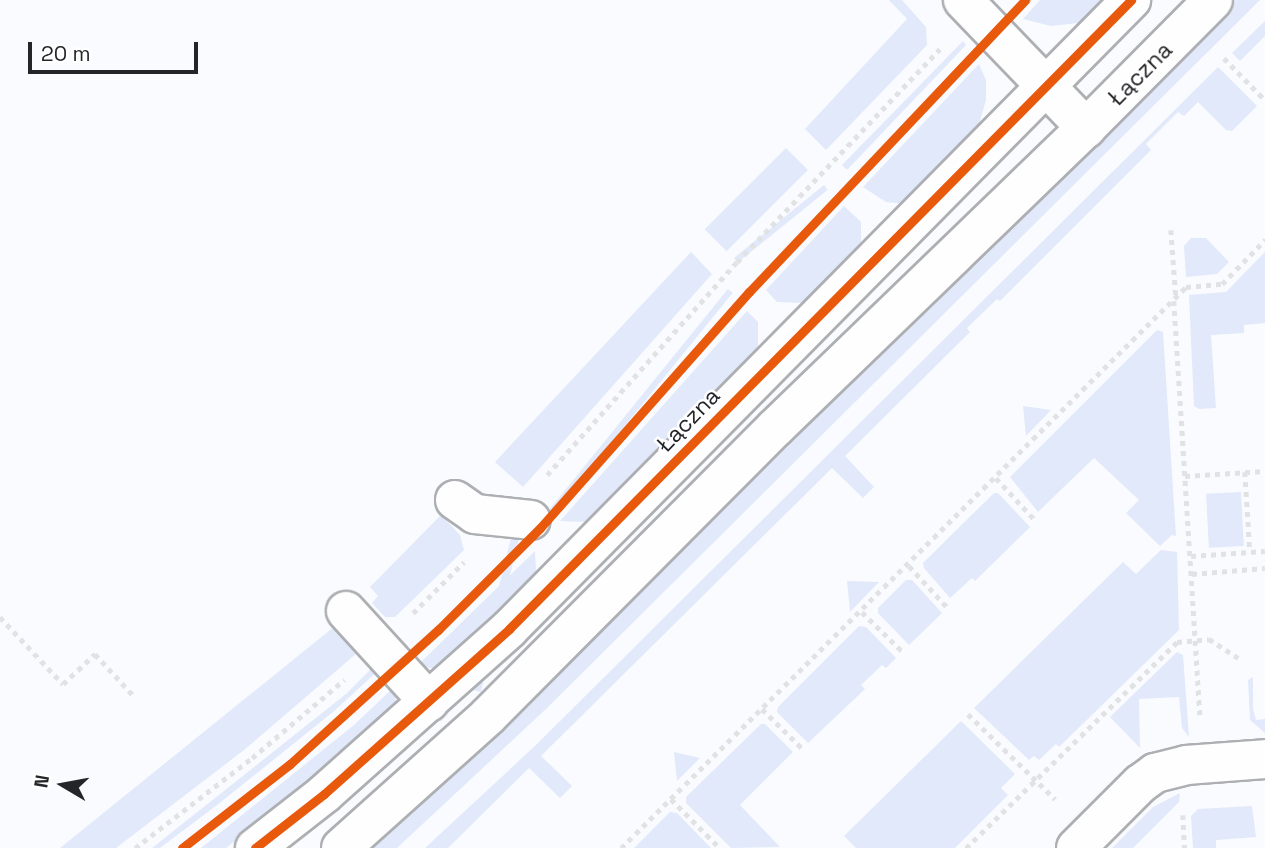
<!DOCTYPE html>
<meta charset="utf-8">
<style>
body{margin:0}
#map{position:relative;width:1265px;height:848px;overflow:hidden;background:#f9fbfe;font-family:"Space Grotesk",sans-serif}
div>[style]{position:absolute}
.green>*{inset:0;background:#e1e9fa;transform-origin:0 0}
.path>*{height:4.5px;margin-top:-2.25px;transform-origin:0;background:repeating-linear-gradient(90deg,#e1e2e3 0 5px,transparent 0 10px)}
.roads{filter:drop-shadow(2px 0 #adafb2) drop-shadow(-2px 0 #adafb2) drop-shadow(0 2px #adafb2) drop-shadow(0 -2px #adafb2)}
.minor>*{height:38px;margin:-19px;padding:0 19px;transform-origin:19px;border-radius:19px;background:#fefeff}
.cycleway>*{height:9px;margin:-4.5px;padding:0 4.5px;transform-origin:4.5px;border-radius:4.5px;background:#e8590c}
span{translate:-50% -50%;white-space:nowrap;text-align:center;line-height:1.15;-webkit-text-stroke:5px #fff;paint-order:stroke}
.street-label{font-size:23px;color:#242528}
.north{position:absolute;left:28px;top:750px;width:70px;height:70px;-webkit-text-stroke:5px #fff;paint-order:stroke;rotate:280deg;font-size:19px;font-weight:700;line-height:28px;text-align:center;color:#242528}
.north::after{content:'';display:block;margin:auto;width:24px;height:32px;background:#242528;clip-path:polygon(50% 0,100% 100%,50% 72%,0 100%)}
.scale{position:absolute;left:28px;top:42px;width:170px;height:32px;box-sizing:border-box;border:4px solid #242528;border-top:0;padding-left:9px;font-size:21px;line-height:24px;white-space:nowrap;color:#242528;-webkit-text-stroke:5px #fff;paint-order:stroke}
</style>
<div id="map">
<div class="green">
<div style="clip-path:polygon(889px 0,902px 0,926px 27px,927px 45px,826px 150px,805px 129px,907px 19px)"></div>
<div style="clip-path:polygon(1040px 0,1111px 0,1078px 23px,1051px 26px,1023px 19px)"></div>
<div style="clip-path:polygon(1236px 0,1260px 0,546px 709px,397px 848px,368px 848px,513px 719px)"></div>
<div style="clip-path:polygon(1265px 21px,1265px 36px,1240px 61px,1232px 53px)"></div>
<div style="clip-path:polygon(963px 41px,966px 45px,847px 170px,842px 165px)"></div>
<div style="clip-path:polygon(979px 64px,986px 80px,986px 100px,978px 128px,905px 204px,886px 202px,863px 187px)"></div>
<div style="clip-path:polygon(1218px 67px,1257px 106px,1232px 131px,1226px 130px,1198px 102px,1184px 116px,1178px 112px,1146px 144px,1151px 150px,1000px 301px,997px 299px,967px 328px,970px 332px,845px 456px,874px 487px,863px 498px,832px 468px,541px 756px,572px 786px,560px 798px,529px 768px,448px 848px,425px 848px,536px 745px)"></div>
<div style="left:786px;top:148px;width:31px;height:115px;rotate:45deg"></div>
<div style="left:824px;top:185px;width:6px;height:116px;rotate:51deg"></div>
<div style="clip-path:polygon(844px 206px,861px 222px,861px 248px,807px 303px,777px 302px,766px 290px)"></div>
<div style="clip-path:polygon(1191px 238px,1206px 238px,1229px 262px,1217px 274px,1186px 277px,1184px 246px)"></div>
<div style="clip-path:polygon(691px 252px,712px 274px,523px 487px,495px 462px)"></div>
<div style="clip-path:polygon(1265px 252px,1265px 323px,1244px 325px,1244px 333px,1211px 335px,1216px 408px,1199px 409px,1194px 406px,1189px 295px,1226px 292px)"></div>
<div style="left:728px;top:289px;width:6px;height:284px;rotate:39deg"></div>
<div style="clip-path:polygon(747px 311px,758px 322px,758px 350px,586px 522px,560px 521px)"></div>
<div style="clip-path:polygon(1157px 330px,1163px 332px,1176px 536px,1172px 535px,1160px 546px,1126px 513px,1139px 500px,1094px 458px,1038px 512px,1010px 477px)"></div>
<div style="clip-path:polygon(1023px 406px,1051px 410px,1026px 436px)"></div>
<div style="left:1241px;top:492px;width:54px;height:35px;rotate:87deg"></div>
<div style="clip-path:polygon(994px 493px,998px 493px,1030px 527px,975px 581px,972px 578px,950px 598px,924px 568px,923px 563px)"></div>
<div style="clip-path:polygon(441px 515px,460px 535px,464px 550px,395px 617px,385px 617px,372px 603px,378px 596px,370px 587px)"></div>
<div style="left:513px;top:530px;width:8px;height:165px;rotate:14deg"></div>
<div style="clip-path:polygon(1161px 550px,1177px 552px,1179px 630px,1059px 747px,1056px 744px,1039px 760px,1034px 756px,1029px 760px,974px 708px,1123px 562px,1136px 574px)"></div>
<div style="clip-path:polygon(535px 551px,536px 573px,437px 669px,417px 666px)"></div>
<div style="clip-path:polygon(906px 580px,912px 580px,942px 613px,909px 645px,878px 613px,878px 608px)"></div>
<div style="clip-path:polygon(847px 581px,879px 582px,850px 612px)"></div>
<div style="clip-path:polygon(340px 622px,364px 647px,244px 750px,116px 848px,60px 848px)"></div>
<div style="clip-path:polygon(859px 626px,866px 627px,896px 658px,886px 668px,882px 665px,861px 685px,865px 689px,808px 743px,777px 712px,778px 707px)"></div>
<div style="clip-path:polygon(1177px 652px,1183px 655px,1189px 737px,1182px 728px,1179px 697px,1139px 699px,1140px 748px,1110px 717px)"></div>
<div style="clip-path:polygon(377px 663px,381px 668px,333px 712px,221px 802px,160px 848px,152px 848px,346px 694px)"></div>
<div style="clip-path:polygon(1253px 677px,1253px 709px,1256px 720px,1265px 719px,1265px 733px,1250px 720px,1248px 680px)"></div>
<div style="clip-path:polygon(395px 686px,396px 707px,296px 793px,226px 848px,201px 848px,354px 725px)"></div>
<div style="clip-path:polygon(961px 721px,1015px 774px,1001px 788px,1008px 795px,955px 848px,856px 848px,844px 836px)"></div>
<div style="clip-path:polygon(761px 724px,765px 724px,793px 752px,740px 805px,780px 847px,731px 848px,686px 803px,686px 797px)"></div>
<div style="clip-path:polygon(674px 752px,700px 758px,677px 781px)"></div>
<div style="clip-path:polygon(1180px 793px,1179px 802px,1133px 848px,1112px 848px,1153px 807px)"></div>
<div style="clip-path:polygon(1252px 806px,1256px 837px,1216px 840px,1216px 848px,1193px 848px,1191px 816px,1198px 809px)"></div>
<div style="clip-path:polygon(670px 812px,677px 813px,711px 848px,634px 848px)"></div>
</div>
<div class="path">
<div style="left:1224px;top:58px;width:59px;rotate:45.7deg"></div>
<div style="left:1171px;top:230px;width:66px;rotate:85.7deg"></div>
<div style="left:1174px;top:301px;width:415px;rotate:86.4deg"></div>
<div style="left:1245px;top:472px;width:80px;rotate:86.4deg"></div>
<div style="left:547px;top:475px;width:285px;rotate:-48.3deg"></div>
<div style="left:737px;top:262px;width:294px;rotate:-46.4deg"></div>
<div style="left:1185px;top:476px;width:80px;rotate:-3.6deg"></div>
<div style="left:996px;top:478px;width:59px;rotate:47.1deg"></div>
<div style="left:1191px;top:556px;width:74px;rotate:-3.9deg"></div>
<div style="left:909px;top:566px;width:57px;rotate:47.1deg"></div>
<div style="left:1192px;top:574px;width:73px;rotate:-4.7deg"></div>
<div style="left:862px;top:612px;width:57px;rotate:44.3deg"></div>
<div style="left:413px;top:613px;width:72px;rotate:-45deg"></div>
<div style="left:0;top:617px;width:92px;rotate:46.8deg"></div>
<div style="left:63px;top:684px;width:44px;rotate:-43.2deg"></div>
<div style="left:95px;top:654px;width:56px;rotate:47.2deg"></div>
<div style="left:762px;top:709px;width:57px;rotate:44.3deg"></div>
<div style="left:968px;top:714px;width:122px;rotate:44.3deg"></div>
<div style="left:671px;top:799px;width:69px;rotate:45deg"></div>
<div style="left:1183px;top:815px;width:33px;rotate:87deg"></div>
<div style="left:135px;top:848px;width:148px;rotate:-37.6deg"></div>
<div style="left:252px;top:758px;width:121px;rotate:-40.3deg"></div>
<div style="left:621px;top:848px;width:796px;rotate:-44.8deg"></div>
<div style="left:1186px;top:287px;width:36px;rotate:-5deg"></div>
<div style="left:1222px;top:284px;width:62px;rotate:-45.7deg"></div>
<div style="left:966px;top:848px;width:295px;rotate:-44.3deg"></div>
<div style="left:1177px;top:642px;width:32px;rotate:-5deg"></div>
<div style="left:1209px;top:639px;width:35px;rotate:33deg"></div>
</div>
<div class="roads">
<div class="minor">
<div style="left:963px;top:0;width:178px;rotate:46.1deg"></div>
<div style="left:455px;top:500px;width:24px;rotate:35deg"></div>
<div style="left:475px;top:514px;width:56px;rotate:6.1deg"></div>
<div style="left:346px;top:611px;width:123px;rotate:47.6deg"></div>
<div style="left:255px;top:848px;width:88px;rotate:-38deg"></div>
<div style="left:324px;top:794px;width:248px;rotate:-41.7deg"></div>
<div style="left:509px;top:629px;width:885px;rotate:-45.32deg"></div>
<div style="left:341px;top:848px;width:198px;rotate:-41.9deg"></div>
<div style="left:488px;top:716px;width:407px;rotate:-45.1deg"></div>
<div style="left:775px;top:428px;width:432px;rotate:-44deg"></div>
<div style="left:1086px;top:128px;width:180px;rotate:-45.2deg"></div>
<div style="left:1076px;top:848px;width:91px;rotate:-45deg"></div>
<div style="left:1140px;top:784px;width:19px;rotate:-36deg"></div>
<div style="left:1155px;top:773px;width:32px;rotate:-14deg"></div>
<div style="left:1186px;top:765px;width:79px;rotate:-4.3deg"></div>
</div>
</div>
<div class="cycleway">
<div style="left:182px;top:848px;width:137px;rotate:-37.9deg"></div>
<div style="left:290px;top:764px;width:200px;rotate:-42.2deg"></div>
<div style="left:438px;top:630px;width:144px;rotate:-45deg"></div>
<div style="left:540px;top:528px;width:315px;rotate:-48.5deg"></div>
<div style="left:749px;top:292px;width:402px;rotate:-46.6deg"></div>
<div style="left:255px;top:848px;width:88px;rotate:-38deg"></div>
<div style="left:324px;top:794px;width:248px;rotate:-41.7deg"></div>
<div style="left:509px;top:629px;width:885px;rotate:-45.32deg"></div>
</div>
<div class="street-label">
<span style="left:1140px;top:74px;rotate:-45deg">Łączna</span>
<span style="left:688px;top:420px;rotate:-46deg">Łączna</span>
</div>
<div class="north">N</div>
<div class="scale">20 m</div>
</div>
